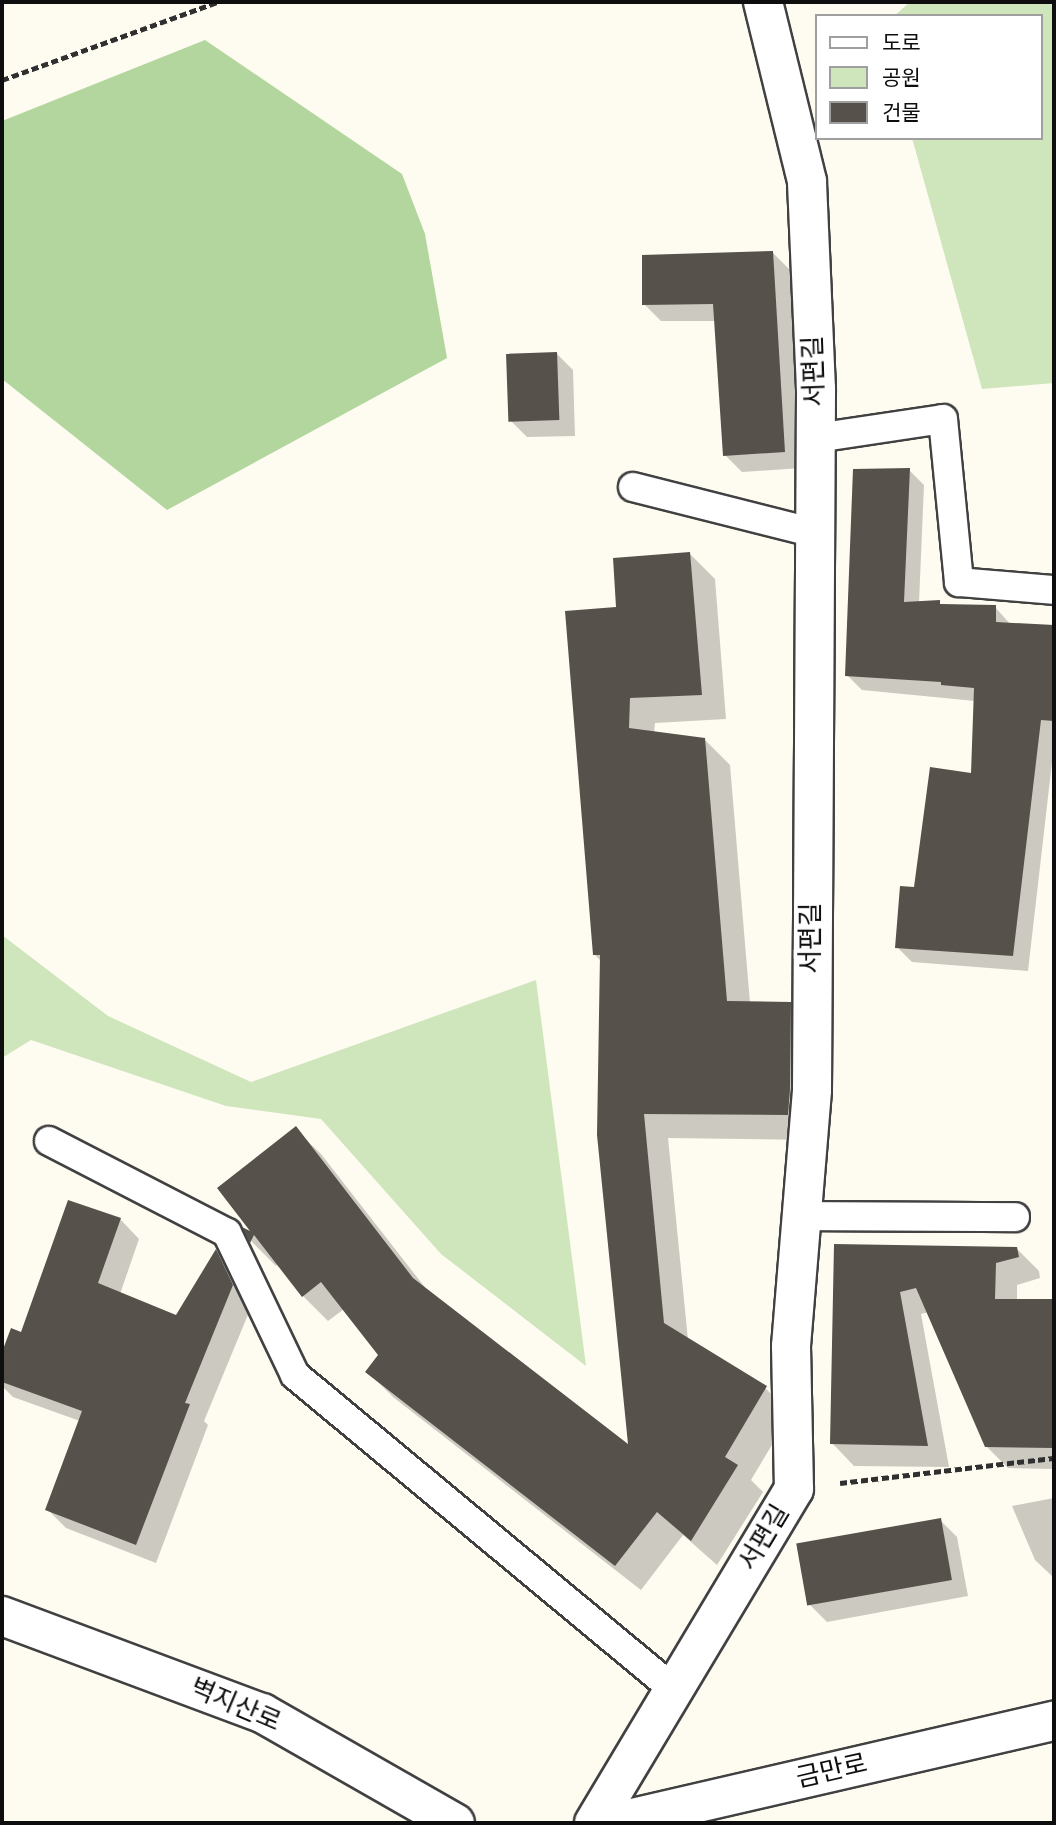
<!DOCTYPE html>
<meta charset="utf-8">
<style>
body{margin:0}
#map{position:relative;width:1056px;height:1825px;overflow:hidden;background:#fefcf1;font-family:Spectral,"Noto Sans KR",serif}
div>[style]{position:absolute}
.green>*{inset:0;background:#cfe6bc}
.forest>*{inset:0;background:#b2d69d}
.shadow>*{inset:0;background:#0003}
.building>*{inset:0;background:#56514b;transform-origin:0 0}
.path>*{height:4.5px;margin-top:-2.25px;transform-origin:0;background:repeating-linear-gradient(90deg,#303030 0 7px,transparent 0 10.5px)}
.roads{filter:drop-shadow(2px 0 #414141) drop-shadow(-2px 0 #414141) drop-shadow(0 2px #414141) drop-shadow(0 -2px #414141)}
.service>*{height:28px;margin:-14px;padding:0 14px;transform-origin:14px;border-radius:14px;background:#fff}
.minor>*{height:38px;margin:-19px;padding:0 19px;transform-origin:19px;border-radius:19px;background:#fff}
.tertiary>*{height:38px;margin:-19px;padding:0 19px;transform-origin:19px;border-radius:19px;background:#fff}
span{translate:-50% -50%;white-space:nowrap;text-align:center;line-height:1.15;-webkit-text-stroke:7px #fff;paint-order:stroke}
.street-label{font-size:26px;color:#0e0e0e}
.frame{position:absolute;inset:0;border:4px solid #0e0e0e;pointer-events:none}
.legend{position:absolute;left:815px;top:14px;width:228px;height:126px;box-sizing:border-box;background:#fff;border:2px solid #9f9f9f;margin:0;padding:9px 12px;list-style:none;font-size:21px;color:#0e0e0e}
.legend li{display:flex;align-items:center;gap:14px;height:35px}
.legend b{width:35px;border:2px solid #9f9f9f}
</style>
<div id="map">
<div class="green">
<div style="clip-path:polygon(910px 2px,1054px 2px,1054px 383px,982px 389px,912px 138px,1040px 138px,1040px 16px,894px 16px)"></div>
<div style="clip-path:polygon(2px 935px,108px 1016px,251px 1082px,536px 980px,586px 1366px,441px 1254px,321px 1119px,226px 1106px,31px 1040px,2px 1058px)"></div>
</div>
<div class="forest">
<div style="clip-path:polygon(205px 40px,402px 174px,425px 234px,447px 358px,167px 510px,2px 379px,2px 121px)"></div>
</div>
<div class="shadow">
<div style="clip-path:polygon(773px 253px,790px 270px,801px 468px,742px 472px,725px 455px,716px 321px,661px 321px,644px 304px)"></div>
<div style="clip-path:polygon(556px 353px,573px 370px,575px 436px,527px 437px,510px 420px)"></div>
<div style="clip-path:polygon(909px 470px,924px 485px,919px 603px,995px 607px,1011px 625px,1054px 628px,1054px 745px,1028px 971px,912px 962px,897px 947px,916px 889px,973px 775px,975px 701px,862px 690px,847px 675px)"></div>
<div style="clip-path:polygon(690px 554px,715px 579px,726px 719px,655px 723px,654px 733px,705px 740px,730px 765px,750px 1003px,790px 1004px,815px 1029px,813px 1140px,668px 1138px,688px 1340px,765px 1388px,791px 1413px,751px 1480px,763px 1492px,717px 1565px,683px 1535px,641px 1590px,393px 1397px,368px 1372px,380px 1355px,344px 1309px,328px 1321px,303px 1296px,278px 1263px,276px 1266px,252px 1242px,246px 1231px,257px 1236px,295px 1129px,321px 1154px,427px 1290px,630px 1448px,601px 961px,595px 955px,618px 608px)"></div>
<div style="clip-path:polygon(120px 1219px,139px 1239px,120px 1294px,177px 1317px,217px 1252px,235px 1271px,252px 1305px,204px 1421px,208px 1425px,156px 1563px,66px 1528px,47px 1509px,80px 1421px,13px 1397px,2px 1386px,2px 1357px,12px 1330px,22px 1334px)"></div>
<div style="clip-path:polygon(836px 1246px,1017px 1249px,1039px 1271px,1040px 1278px,1017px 1285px,1017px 1301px,1054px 1300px,1054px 1469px,1008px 1468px,986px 1446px,929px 1312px,921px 1314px,949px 1467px,854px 1466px,832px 1443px)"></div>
<div style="clip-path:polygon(1054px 1498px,1054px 1576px,1053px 1577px,1035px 1560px,1012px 1506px)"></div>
<div style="clip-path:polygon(940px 1520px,957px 1537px,968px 1596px,827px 1622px,810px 1605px)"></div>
</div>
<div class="building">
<div style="clip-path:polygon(773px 251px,785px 452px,723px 456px,713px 304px,642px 305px,642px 255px)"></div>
<div style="left:557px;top:352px;width:68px;height:51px;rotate:88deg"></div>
<div style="clip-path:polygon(910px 468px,904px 602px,940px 600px,940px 604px,996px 605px,996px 622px,1054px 625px,1054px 721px,1041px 720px,1013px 956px,895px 948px,900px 886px,914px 887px,930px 767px,971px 773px,974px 688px,941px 685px,941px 682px,845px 676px,853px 469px)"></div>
<div style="clip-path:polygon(690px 552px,702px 695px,630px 698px,629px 728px,705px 738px,727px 1001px,791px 1002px,790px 1089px,788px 1115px,644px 1114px,664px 1323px,767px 1386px,725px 1457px,738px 1465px,691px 1541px,657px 1512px,615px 1566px,365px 1372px,378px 1355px,321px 1282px,302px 1297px,254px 1235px,250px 1243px,242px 1227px,250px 1231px,217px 1188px,296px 1126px,413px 1278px,628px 1444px,597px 1135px,600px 955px,593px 955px,565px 611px,616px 607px,613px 558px)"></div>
<div style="clip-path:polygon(68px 1200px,121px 1218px,98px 1283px,176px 1315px,216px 1249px,233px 1285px,185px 1403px,190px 1404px,136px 1545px,45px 1510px,82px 1411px,2px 1382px,2px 1352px,11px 1328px,21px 1332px)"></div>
<div style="clip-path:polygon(834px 1244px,1017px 1247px,1019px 1257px,996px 1263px,995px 1299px,1054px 1299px,1054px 1448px,985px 1447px,916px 1288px,900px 1292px,928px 1446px,830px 1444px)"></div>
<div style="left:941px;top:1518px;width:63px;height:147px;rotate:80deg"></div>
</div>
<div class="path">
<div style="left:2px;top:80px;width:230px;rotate:-19.9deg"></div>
<div style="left:840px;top:1483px;width:215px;rotate:-6.7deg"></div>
</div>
<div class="roads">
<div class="service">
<div style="left:816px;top:438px;width:128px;rotate:-8.5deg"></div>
<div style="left:943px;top:419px;width:164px;rotate:84.4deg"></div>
<div style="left:959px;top:582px;width:95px;rotate:4.8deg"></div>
<div style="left:633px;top:487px;width:188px;rotate:14.2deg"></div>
<div style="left:49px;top:1141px;width:200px;rotate:27.3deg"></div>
<div style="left:227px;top:1233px;width:157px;rotate:64.4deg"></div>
<div style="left:295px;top:1375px;width:493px;rotate:39.7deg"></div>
<div style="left:802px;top:1216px;width:213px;rotate:0.3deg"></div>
</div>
<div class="minor">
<div style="left:594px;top:1823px;width:389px;rotate:-59.1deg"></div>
<div style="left:794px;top:1489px;width:143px;rotate:-91.2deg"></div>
<div style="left:791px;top:1346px;width:257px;rotate:-85.3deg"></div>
<div style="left:812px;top:1090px;width:701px;rotate:-89.67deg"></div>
<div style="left:816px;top:389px;width:208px;rotate:-92.5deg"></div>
<div style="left:807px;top:181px;width:184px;rotate:-103.8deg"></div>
</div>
<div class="tertiary">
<div style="left:2px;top:1616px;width:278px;rotate:20.5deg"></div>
<div style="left:262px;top:1713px;width:222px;rotate:29.7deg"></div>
<div style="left:611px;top:1823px;width:455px;rotate:-13deg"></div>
</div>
</div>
<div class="street-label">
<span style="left:815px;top:371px;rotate:-92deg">서편길</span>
<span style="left:812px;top:938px;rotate:-90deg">서편길</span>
<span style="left:765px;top:1538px;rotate:-59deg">서편길</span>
<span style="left:235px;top:1706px;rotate:23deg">벽지산로</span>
<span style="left:832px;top:1772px;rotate:-13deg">금만로</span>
</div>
<div class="frame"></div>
<ul class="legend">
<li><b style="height:9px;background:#fff"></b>도로</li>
<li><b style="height:19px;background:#cfe6bc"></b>공원</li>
<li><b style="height:19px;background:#56514b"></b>건물</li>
</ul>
</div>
